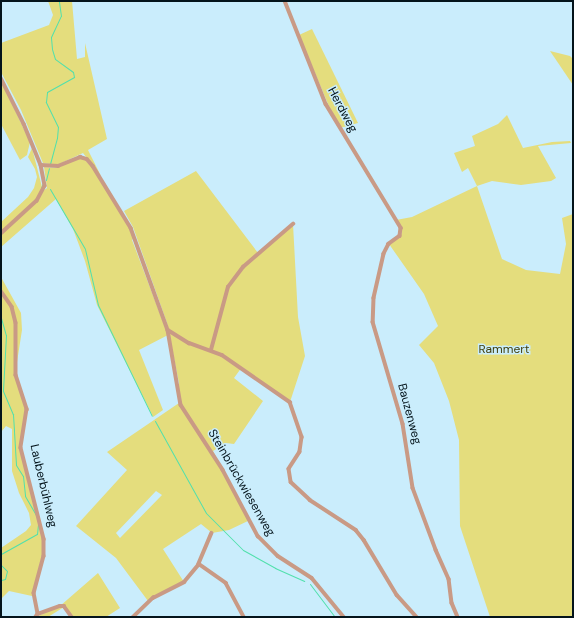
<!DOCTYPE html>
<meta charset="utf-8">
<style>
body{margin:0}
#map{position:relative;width:574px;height:618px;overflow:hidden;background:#caedfc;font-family:"DM Sans",sans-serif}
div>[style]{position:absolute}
.green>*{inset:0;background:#e4dd7d}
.stream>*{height:1px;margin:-0.5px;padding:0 0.5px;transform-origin:0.5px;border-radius:0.5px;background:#51e0ac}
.street>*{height:3.5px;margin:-1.75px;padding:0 1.75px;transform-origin:1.75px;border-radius:1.75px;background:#c99a85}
span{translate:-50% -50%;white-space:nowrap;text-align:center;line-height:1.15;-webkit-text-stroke:3px #caedfc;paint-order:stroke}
.street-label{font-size:12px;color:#04141b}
.park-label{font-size:12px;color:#423f0a}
.frame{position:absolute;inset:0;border:2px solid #04141b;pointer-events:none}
</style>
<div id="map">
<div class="green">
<div style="clip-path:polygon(48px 1px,72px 1px,77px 59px,85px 57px,85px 43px,107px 139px,88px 150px,101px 176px,83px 153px,57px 165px,43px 163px,21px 110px,1px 72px,1px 43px,49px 25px,53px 15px)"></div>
<div style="clip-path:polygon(312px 29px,358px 123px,340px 128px,328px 104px,299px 35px)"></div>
<div style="clip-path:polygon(550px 51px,570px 56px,573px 59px,573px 85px)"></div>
<div style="clip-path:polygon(1px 81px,30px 142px,27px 155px,20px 160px,1px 124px)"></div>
<div style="clip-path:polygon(507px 115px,523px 148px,552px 142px,570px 141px,571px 143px,538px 146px,556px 178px,551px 181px,521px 185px,492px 181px,477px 186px,502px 259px,526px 270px,560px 274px,566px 244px,562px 218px,573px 214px,573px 617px,490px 617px,460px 526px,459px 440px,449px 401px,434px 363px,419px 345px,438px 326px,424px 294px,389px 244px,402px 233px,396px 220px,412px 217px,477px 186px,468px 168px,462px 172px,454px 153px,475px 146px,472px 136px,498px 124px)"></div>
<div style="clip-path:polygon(32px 148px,43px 191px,47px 188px,44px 167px,57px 168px,77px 159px,84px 159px,92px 167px,130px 228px,134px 237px,132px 240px,168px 335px,139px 350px,163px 410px,153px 417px,97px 305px,85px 261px,73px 229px,56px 199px,1px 247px,1px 222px,28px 197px,34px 188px,37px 177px,35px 169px,28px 157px)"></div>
<div style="clip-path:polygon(evenodd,196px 171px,258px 253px,293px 224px,298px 317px,305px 356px,290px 402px,242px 367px,234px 378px,263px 401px,234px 444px,226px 443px,213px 451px,250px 520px,229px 530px,212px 533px,201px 524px,163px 549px,184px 582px,148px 601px,116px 558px,76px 526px,127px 470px,107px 452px,179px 403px,179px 383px,167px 323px,133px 227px,124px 211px,196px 171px,156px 491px,162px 495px,120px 538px,116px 533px,156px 491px)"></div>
<div style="clip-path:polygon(1px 277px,21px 313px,22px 330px,15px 375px,26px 409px,21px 448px,43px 539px,42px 555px,32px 596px,9px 591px,1px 599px,1px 548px,26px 531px,31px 525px,29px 513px,19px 493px,12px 471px,12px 429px,6px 426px,1px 432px)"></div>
<div style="clip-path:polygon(98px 573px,120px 608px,106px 617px,71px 617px,64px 607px,48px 617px,36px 617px,60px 606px)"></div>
</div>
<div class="stream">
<div style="left:50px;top:164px;width:27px;rotate:-75deg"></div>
<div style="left:57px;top:138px;width:11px;rotate:-85deg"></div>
<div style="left:58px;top:127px;width:28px;rotate:-116deg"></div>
<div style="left:46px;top:102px;width:10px;rotate:-84deg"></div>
<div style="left:47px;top:92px;width:31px;rotate:-29deg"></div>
<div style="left:74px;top:77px;width:5px;rotate:-101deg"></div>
<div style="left:73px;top:72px;width:22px;rotate:-144deg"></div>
<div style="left:55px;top:59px;width:10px;rotate:-107deg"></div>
<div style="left:52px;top:49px;width:12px;rotate:-95deg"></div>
<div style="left:51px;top:37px;width:23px;rotate:-65deg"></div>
<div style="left:61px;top:16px;width:15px;rotate:-98deg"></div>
<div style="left:46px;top:180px;width:12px;rotate:-76deg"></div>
<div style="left:50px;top:189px;width:69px;rotate:59.7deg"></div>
<div style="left:85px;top:249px;width:57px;rotate:76.9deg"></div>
<div style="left:98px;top:305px;width:123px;rotate:64.1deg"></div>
<div style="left:40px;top:192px;width:10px;rotate:-73deg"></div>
<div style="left:15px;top:219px;width:30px;rotate:-44deg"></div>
<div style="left:1px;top:318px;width:18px;rotate:74deg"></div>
<div style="left:6px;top:335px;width:56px;rotate:93.1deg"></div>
<div style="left:3px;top:391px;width:25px;rotate:67deg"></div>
<div style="left:13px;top:414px;width:51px;rotate:86.6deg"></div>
<div style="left:16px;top:465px;width:13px;rotate:58deg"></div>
<div style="left:23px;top:476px;width:20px;rotate:84deg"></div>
<div style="left:25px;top:496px;width:24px;rotate:60deg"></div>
<div style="left:155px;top:421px;width:105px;rotate:61deg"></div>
<div style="left:206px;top:513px;width:52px;rotate:45deg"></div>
<div style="left:243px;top:550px;width:37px;rotate:29deg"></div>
<div style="left:275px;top:568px;width:32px;rotate:24deg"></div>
<div style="left:1px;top:554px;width:41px;rotate:-29.1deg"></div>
<div style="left:37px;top:534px;width:10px;rotate:-84deg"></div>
<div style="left:1px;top:565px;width:8px;rotate:45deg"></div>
<div style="left:7px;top:571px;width:8px;rotate:104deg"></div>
<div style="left:5px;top:579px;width:4px;rotate:166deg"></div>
<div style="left:310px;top:584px;width:41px;rotate:52.9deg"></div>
</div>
<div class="street">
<div style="left:285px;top:1px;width:111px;rotate:68.3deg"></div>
<div style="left:326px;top:104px;width:145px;rotate:58.8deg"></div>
<div style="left:401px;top:228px;width:8px;rotate:97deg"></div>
<div style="left:400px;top:236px;width:14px;rotate:144deg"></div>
<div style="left:389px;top:244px;width:11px;rotate:117deg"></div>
<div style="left:384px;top:254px;width:45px;rotate:102.8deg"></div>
<div style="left:374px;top:298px;width:24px;rotate:92deg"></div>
<div style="left:373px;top:322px;width:106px;rotate:73.6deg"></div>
<div style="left:403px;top:424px;width:65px;rotate:81.1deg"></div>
<div style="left:413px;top:488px;width:66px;rotate:69.6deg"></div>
<div style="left:436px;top:550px;width:32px;rotate:66deg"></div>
<div style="left:449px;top:579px;width:24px;rotate:83deg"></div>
<div style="left:452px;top:603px;width:15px;rotate:67deg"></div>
<div style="left:1px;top:78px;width:51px;rotate:63.4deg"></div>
<div style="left:24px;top:124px;width:44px;rotate:67.5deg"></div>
<div style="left:41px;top:165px;width:21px;rotate:79deg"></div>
<div style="left:45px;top:186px;width:17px;rotate:118deg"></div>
<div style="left:37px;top:201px;width:49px;rotate:137.5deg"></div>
<div style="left:41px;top:165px;width:17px;rotate:3deg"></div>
<div style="left:58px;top:166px;width:24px;rotate:-22deg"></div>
<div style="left:80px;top:157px;width:7px;rotate:16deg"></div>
<div style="left:87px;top:159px;width:9px;rotate:49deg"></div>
<div style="left:93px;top:166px;width:73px;rotate:58.5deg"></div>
<div style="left:131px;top:228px;width:109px;rotate:70.1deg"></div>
<div style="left:168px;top:330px;width:76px;rotate:80.2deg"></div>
<div style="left:181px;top:405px;width:77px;rotate:57.1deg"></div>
<div style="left:223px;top:470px;width:75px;rotate:62.1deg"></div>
<div style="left:258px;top:536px;width:28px;rotate:45deg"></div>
<div style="left:278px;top:556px;width:40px;rotate:32.9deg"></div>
<div style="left:312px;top:578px;width:50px;rotate:50.6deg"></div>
<div style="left:1px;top:291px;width:19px;rotate:55deg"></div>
<div style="left:12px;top:307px;width:16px;rotate:76deg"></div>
<div style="left:16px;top:323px;width:52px;rotate:90deg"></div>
<div style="left:16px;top:375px;width:36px;rotate:72deg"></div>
<div style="left:27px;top:409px;width:39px;rotate:99deg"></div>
<div style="left:21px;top:448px;width:94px;rotate:75.8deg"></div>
<div style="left:44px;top:539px;width:17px;rotate:90deg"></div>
<div style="left:44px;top:556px;width:38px;rotate:105deg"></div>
<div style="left:34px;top:593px;width:21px;rotate:79deg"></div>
<div style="left:38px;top:614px;width:4px;rotate:124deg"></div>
<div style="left:168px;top:330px;width:25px;rotate:32deg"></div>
<div style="left:189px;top:343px;width:35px;rotate:20deg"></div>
<div style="left:222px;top:355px;width:83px;rotate:34.7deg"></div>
<div style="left:290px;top:402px;width:37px;rotate:71deg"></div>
<div style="left:302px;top:437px;width:15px;rotate:98deg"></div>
<div style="left:300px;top:452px;width:20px;rotate:123deg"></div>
<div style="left:289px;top:469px;width:13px;rotate:81deg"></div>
<div style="left:291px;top:482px;width:26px;rotate:43deg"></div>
<div style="left:310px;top:500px;width:55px;rotate:33.1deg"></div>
<div style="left:356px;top:530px;width:13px;rotate:51deg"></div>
<div style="left:364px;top:540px;width:64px;rotate:59deg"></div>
<div style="left:397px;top:595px;width:30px;rotate:48deg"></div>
<div style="left:211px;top:350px;width:65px;rotate:-74.9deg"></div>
<div style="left:228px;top:287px;width:25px;rotate:-53deg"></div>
<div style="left:243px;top:267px;width:66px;rotate:-40.7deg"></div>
<div style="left:212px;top:533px;width:34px;rotate:113deg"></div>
<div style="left:199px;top:564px;width:33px;rotate:35deg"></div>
<div style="left:226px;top:583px;width:38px;rotate:62deg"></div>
<div style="left:38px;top:614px;width:23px;rotate:-20deg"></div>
<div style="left:60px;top:606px;width:4px"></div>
<div style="left:64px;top:606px;width:14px;rotate:54deg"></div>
<div style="left:133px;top:617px;width:28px;rotate:-44deg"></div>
<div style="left:153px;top:598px;width:35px;rotate:-27deg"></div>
<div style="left:184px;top:582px;width:23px;rotate:-50deg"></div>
</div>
<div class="street-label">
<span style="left:342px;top:110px;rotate:62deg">Herdweg</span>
<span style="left:409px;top:414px;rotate:75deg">Bauzenweg</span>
<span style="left:241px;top:483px;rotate:60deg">Steinbrückwiesenweg</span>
<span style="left:43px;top:486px;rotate:77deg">Lauberbühlweg</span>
</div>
<div class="park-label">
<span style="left:504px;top:350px">Rammert</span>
</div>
<div class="frame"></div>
</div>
